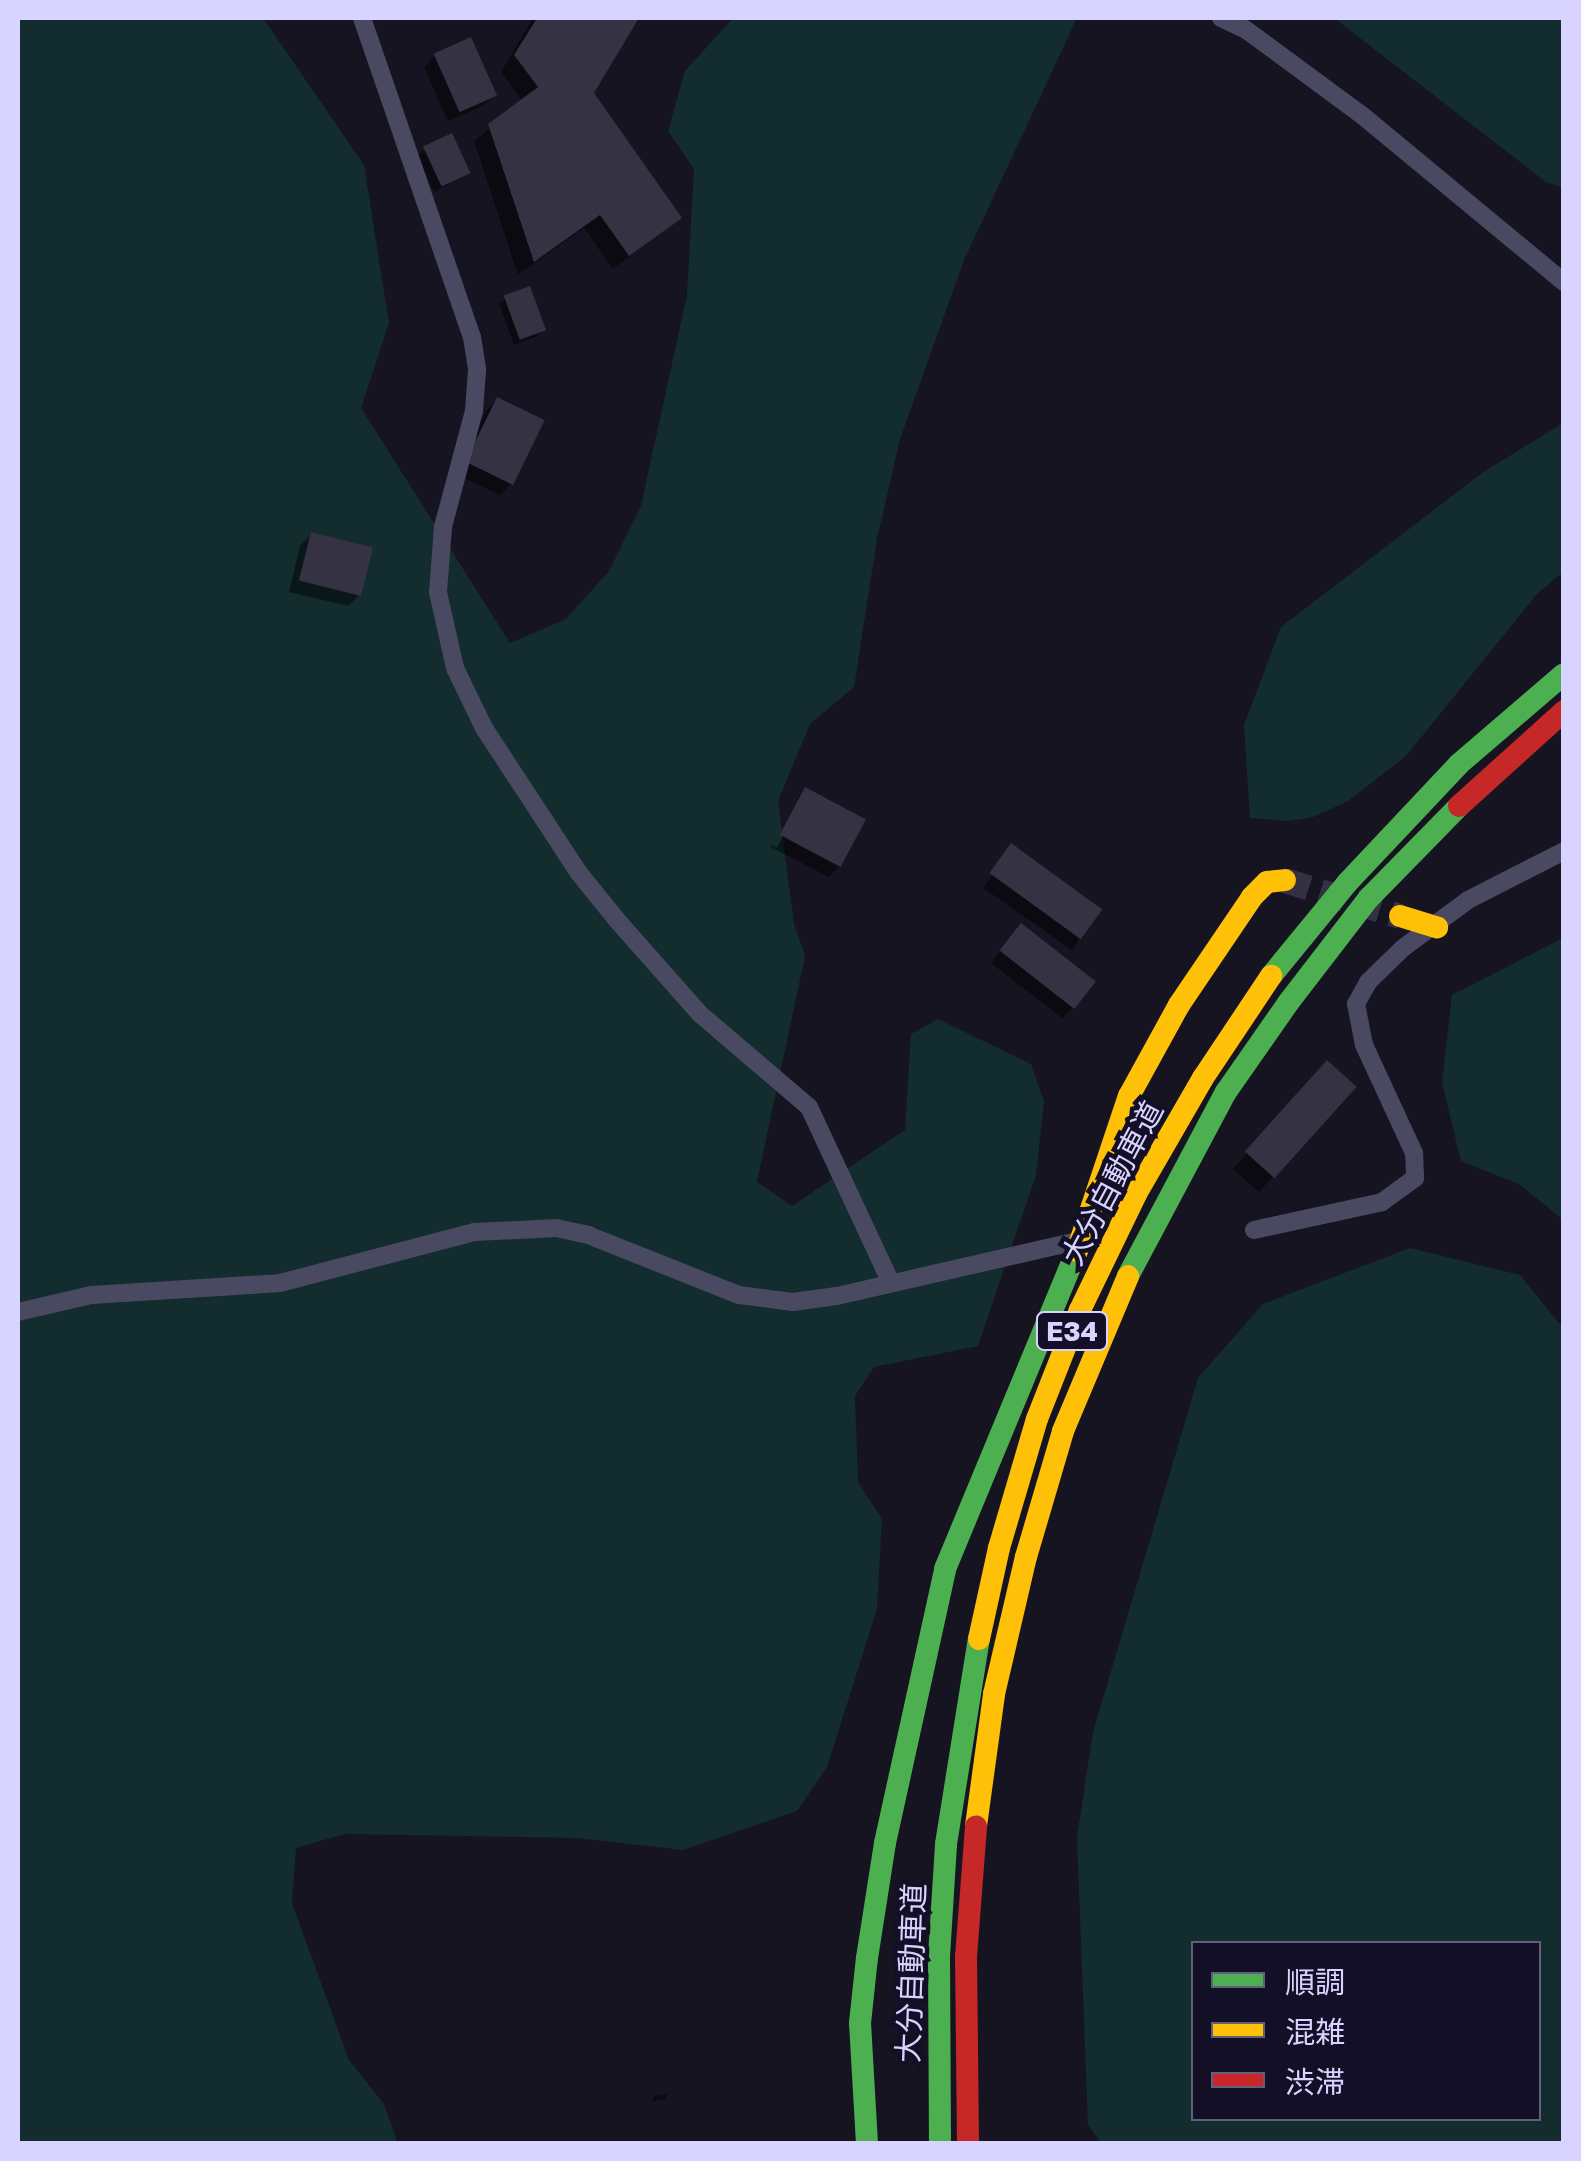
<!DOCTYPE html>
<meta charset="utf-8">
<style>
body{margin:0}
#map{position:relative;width:1581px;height:2161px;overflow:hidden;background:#161421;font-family:"Golos Text","Noto Sans JP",sans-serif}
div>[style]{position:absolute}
.green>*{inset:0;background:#132c2d}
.shadow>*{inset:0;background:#0007;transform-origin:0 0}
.building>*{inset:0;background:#343243;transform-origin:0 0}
.secondary-tunnel>*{height:25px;margin-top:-12.5px;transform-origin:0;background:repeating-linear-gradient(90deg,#333142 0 25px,transparent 0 37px)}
.street>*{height:18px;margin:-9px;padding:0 9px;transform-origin:9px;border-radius:9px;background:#4a4962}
.fast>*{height:22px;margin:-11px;padding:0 11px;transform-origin:11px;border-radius:11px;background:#4caf50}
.slow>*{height:22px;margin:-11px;padding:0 11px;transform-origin:11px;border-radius:11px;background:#ffc107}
.jam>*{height:22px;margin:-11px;padding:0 11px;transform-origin:11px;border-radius:11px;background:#c62828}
span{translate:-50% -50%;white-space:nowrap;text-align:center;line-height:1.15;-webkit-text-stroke:9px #130f26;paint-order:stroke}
.shield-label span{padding:2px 8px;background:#130f26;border:2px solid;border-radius:8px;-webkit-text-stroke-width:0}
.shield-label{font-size:28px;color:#d9d4ff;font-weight:700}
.street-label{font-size:30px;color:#d9d4ff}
.frame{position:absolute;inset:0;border:20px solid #d9d4ff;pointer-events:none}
.legend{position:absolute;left:1191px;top:1941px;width:350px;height:180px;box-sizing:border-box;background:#130f26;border:2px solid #625e7d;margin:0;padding:12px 18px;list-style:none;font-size:30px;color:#d9d4ff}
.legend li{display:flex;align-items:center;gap:20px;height:50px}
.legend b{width:50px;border:2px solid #625e7d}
</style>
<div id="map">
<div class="green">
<div style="clip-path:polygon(18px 18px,263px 18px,364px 165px,389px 323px,361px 408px,510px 643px,566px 619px,609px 571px,641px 506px,687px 295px,694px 169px,668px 131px,685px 71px,733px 18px,1077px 18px,964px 260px,900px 439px,877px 539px,854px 687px,810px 724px,778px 801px,794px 924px,805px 956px,757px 1182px,792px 1206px,905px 1130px,911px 1034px,938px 1019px,1031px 1064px,1044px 1101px,1036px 1175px,978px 1346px,874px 1367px,855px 1396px,858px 1482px,882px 1519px,877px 1609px,827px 1767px,797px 1811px,683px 1850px,577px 1838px,345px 1834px,296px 1848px,292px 1903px,349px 2060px,384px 2104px,398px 2143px,18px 2143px)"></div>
<div style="clip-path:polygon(1334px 18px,1563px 18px,1563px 188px,1546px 182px)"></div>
<div style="clip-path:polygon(1563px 423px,1563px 572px,1537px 594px,1406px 756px,1348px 801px,1313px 817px,1288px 821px,1250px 818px,1244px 725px,1281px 627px,1482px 473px)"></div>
<div style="clip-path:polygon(1563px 938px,1563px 1220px,1519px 1184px,1461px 1161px,1442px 1083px,1452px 995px)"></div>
<div style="clip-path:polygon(evenodd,1410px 1248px,1520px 1275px,1563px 1328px,1563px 2143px,1101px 2143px,1088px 2125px,1077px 1837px,1093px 1732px,1198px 1378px,1263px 1304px,1410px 1248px,1194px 1944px,1538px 1944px,1538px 2118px,1194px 2118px,1194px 1944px)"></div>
</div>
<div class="shadow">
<div style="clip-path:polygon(533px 18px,636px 18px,591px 93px,679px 218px,613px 269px,584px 228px,518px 275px,474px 141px,523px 102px,501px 72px)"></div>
<div style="clip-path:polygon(435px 56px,494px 95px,483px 106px,448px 121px,424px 67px)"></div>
<div style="clip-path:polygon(451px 136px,468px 173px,434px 192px,417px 155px)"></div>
<div style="clip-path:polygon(506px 298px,544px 329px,537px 336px,514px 345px,499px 304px)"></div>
<div style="clip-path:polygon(497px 400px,511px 484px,500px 495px,456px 474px,486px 411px)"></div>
<div style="clip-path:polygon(311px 535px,359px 595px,348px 606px,289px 592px,300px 546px)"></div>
<div style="clip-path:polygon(805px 790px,840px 866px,829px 877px,771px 847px,795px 800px,772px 845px,777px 848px,801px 800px,796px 800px)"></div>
<div style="left:1012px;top:847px;width:108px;height:50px;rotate:35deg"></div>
<div style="clip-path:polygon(1011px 937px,1073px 1008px,1062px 1018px,991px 963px)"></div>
<div style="clip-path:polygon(1313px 1079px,1273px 1177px,1259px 1192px,1233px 1169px)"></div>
<div style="clip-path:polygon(667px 2094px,665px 2099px,652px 2101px,655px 2096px)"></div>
</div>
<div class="building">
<div style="clip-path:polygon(537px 18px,639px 18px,594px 93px,682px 218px,629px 256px,600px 215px,534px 262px,488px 124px,538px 87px,514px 55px)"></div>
<div style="left:471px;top:37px;width:64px;height:41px;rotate:66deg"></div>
<div style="left:452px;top:133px;width:44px;height:32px;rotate:65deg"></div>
<div style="left:530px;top:286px;width:47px;height:28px;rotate:70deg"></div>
<div style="left:497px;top:397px;width:53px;height:72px;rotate:26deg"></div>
<div style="left:311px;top:532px;width:64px;height:50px;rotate:14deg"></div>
<div style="left:805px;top:787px;width:69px;height:54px;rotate:28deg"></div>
<div style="left:1011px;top:843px;width:113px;height:37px;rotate:36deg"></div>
<div style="left:1021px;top:923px;width:95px;height:35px;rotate:38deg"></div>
<div style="left:1327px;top:1060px;width:40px;height:123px;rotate:42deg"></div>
</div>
<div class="secondary-tunnel">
<div style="left:1285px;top:880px;width:121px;rotate:17.4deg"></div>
</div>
<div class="street">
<div style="left:362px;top:18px;width:337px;rotate:71deg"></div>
<div style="left:472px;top:337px;width:33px;rotate:81deg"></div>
<div style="left:477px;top:370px;width:41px;rotate:94.2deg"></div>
<div style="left:474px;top:411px;width:120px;rotate:105deg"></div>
<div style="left:443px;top:527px;width:65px;rotate:94.4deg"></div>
<div style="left:438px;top:592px;width:78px;rotate:77.4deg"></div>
<div style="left:455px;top:668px;width:67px;rotate:64.2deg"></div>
<div style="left:484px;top:728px;width:173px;rotate:56.8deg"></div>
<div style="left:579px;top:873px;width:59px;rotate:51.2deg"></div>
<div style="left:616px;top:919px;width:127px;rotate:48.5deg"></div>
<div style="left:700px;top:1014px;width:143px;rotate:40.5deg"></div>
<div style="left:809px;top:1107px;width:192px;rotate:65deg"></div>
<div style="left:1221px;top:18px;width:26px;rotate:25deg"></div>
<div style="left:1245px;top:29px;width:147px;rotate:36.4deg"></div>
<div style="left:1363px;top:116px;width:261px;rotate:39.6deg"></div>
<div style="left:1254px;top:1230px;width:131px;rotate:-12.3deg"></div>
<div style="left:1382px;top:1202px;width:41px;rotate:-36deg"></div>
<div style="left:1415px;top:1178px;width:25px;rotate:-92deg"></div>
<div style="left:1414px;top:1153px;width:119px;rotate:-114.8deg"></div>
<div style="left:1364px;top:1045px;width:42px;rotate:-101deg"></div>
<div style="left:1356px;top:1004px;width:25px;rotate:-61deg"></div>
<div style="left:1368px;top:982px;width:49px;rotate:-44.2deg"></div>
<div style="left:1403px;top:948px;width:81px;rotate:-36.4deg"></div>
<div style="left:1468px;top:900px;width:108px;rotate:-27deg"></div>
<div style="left:18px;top:1312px;width:75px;rotate:-13.1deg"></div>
<div style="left:91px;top:1295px;width:189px;rotate:-3.6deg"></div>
<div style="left:280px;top:1283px;width:202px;rotate:-14.7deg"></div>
<div style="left:475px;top:1232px;width:81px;rotate:-2.8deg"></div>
<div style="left:556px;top:1228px;width:33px;rotate:12deg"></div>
<div style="left:588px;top:1235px;width:162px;rotate:21.7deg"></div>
<div style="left:739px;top:1295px;width:54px;rotate:7.4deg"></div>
<div style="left:793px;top:1302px;width:44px;rotate:-7.8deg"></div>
<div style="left:837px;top:1296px;width:250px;rotate:-12.9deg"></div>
</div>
<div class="fast">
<div style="left:1271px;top:976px;width:120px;rotate:-50.7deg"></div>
<div style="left:1347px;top:883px;width:163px;rotate:-46.7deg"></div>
<div style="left:1459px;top:764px;width:138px;rotate:-40.6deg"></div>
<div style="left:1128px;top:1276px;width:208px;rotate:-62deg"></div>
<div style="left:1226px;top:1092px;width:108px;rotate:-55.1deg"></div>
<div style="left:1288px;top:1003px;width:133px;rotate:-52.4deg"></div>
<div style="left:1369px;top:898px;width:129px;rotate:-45.6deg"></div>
<div style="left:867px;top:2144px;width:121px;rotate:-93.3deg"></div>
<div style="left:860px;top:2023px;width:65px;rotate:-83.9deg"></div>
<div style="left:867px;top:1958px;width:116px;rotate:-81.1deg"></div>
<div style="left:885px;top:1843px;width:280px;rotate:-77.6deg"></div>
<div style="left:945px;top:1569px;width:344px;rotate:-67.5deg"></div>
<div style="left:940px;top:2144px;width:188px;rotate:-90.3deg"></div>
<div style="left:939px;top:1956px;width:112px;rotate:-86.4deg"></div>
<div style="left:946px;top:1844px;width:208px;rotate:-80.9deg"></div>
</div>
<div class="slow">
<div style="left:1400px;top:916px;width:39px;rotate:17deg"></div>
<div style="left:1077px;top:1251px;width:163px;rotate:-71.5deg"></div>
<div style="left:1129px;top:1096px;width:104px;rotate:-61.2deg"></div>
<div style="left:1179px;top:1005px;width:130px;rotate:-55.9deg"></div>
<div style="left:1252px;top:897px;width:21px;rotate:-45deg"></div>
<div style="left:1267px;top:882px;width:18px;rotate:-6deg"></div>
<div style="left:979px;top:1639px;width:93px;rotate:-77.6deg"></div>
<div style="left:999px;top:1548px;width:134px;rotate:-73.6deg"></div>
<div style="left:1037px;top:1419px;width:117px;rotate:-68.5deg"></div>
<div style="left:1080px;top:1310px;width:129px;rotate:-64.2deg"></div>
<div style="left:1136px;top:1194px;width:134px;rotate:-60deg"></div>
<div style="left:1203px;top:1078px;width:123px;rotate:-56.3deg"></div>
<div style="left:976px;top:1826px;width:133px;rotate:-82.2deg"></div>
<div style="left:994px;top:1694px;width:141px;rotate:-76.9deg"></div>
<div style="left:1026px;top:1557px;width:131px;rotate:-73.6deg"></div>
<div style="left:1063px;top:1431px;width:168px;rotate:-67.2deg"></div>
</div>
<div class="jam">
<div style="left:1459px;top:806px;width:142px;rotate:-42.1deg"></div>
<div style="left:968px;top:2144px;width:187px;rotate:-90.6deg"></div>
<div style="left:966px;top:1957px;width:131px;rotate:-85.6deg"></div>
</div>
<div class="shield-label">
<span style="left:1072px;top:1331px">E34</span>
</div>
<div class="street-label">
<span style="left:1112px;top:1183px;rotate:-62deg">大分自動車道</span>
<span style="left:911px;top:1973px;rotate:-88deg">大分自動車道</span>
</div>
<div class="frame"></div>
<ul class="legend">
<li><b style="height:12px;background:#4caf50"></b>順調</li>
<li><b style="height:12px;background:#ffc107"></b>混雑</li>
<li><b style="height:12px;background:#c62828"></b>渋滞</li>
</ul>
</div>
